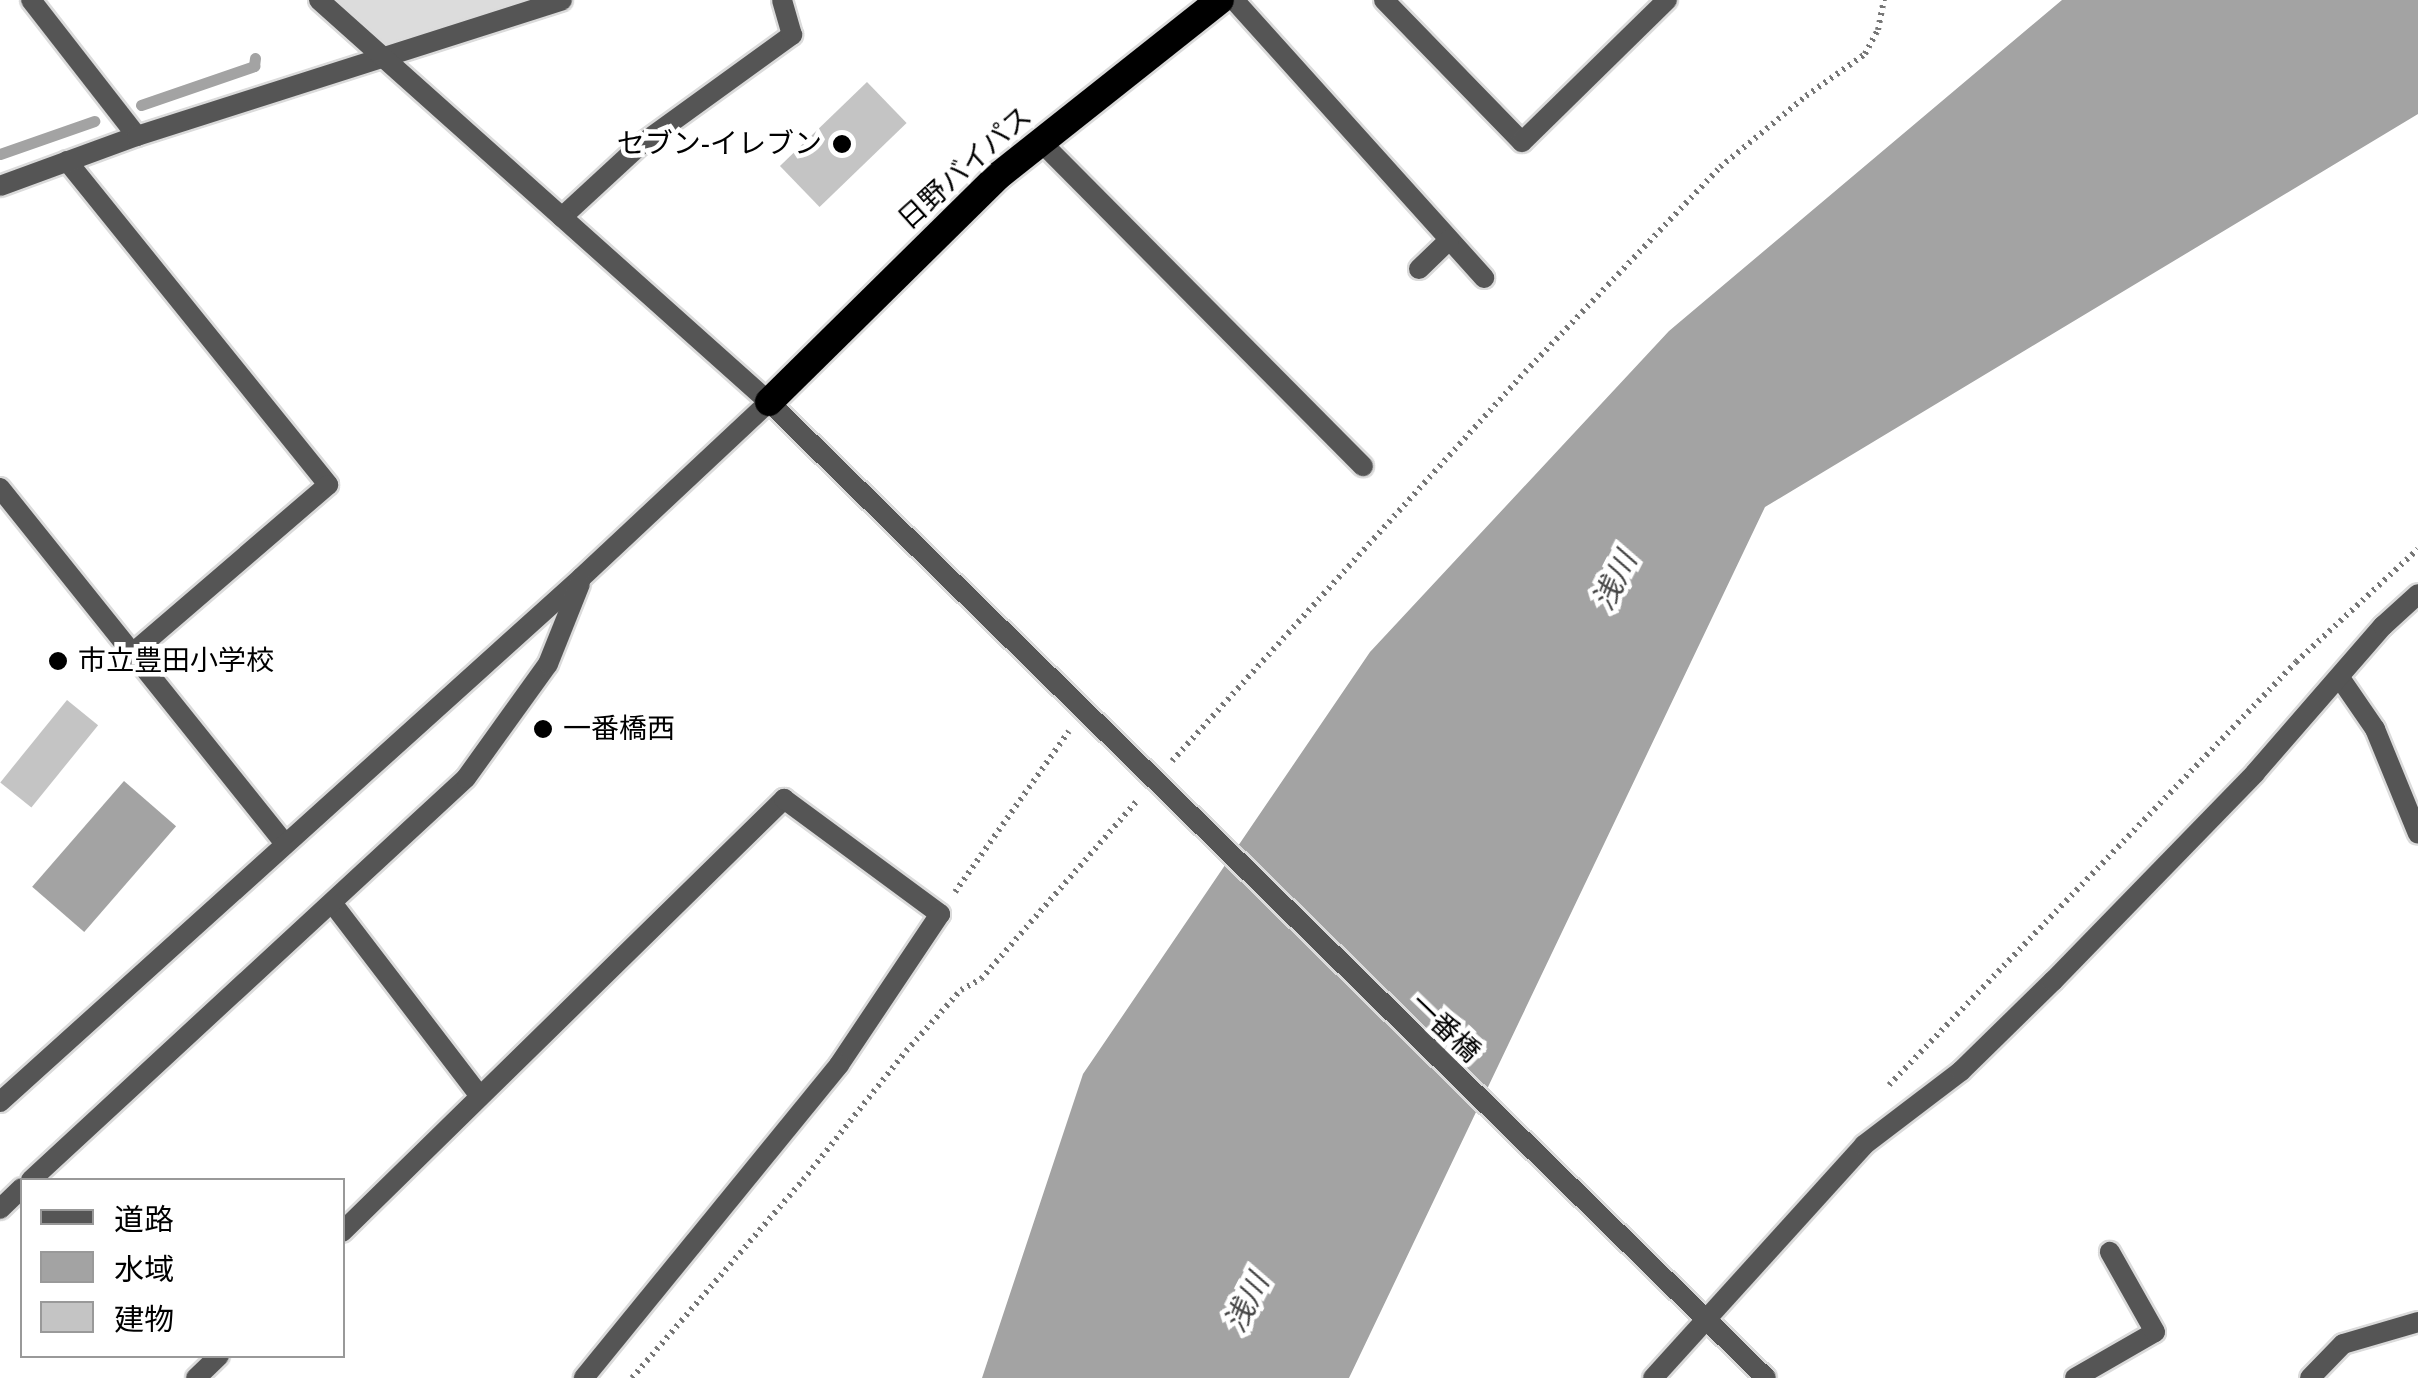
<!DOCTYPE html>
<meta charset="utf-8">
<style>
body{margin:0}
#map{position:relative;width:2418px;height:1378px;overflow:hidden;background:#fff;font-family:Arial,"Noto Sans JP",sans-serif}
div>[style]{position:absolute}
.green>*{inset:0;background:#dcdcdc}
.water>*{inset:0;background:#a3a3a3;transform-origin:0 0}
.stream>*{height:11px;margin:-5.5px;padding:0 5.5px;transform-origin:5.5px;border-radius:5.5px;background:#a3a3a3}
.building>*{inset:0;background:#c4c4c4;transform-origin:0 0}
.path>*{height:6px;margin-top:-3px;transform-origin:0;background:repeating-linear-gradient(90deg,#777 0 2.5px,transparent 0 7.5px)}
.roads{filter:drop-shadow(2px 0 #dbdbdb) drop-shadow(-2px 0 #dbdbdb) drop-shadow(0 2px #dbdbdb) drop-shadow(0 -2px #dbdbdb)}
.service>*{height:20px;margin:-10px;padding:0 10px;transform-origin:10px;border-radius:10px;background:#555}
.minor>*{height:20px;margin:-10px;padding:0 10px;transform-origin:10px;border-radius:10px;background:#555}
.tertiary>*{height:20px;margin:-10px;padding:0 10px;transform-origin:10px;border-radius:10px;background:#555}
.trunk>*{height:28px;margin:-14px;padding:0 14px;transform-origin:14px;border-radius:14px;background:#000}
.dots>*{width:28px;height:28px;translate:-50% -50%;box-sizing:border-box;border:5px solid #fff;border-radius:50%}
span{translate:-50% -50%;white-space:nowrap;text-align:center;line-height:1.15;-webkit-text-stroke:9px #fff;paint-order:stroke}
.poi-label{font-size:28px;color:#000}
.right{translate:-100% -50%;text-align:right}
.left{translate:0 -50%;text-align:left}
.street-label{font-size:28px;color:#000}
.water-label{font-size:30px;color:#444;font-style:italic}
.legend{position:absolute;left:20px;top:1178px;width:325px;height:180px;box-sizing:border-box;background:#fff;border:2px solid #999;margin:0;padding:12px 18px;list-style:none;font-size:30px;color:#000}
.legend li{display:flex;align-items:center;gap:20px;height:50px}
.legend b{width:50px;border:2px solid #999}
</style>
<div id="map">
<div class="green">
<div style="clip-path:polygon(319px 0,562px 0,381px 56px)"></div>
</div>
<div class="water">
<div style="clip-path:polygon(2062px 0,2418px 0,2418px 114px,1765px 507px,1349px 1378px,982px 1378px,1083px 1074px,1370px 652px,1669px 331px)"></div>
<div style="left:124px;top:781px;width:69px;height:140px;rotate:41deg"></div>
</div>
<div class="stream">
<div style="left:141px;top:105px;width:120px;rotate:-19deg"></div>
<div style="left:254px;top:66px;width:8px;rotate:-83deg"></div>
<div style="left:0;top:154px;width:100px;rotate:-19.3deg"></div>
</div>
<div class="building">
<div style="left:867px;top:82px;width:57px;height:121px;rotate:46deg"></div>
<div style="left:67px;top:700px;width:40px;height:106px;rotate:39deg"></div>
</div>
<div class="path">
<div style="left:1172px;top:761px;width:525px;rotate:-47.78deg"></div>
<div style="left:1525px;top:372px;width:283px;rotate:-46.4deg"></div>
<div style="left:1720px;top:167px;width:112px;rotate:-39.5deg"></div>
<div style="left:1806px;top:96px;width:72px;rotate:-35.4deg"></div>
<div style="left:1865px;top:54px;width:27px;rotate:-62deg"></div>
<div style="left:1878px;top:30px;width:31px;rotate:-79deg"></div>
<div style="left:955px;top:892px;width:197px;rotate:-54.7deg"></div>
<div style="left:1889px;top:1085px;width:587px;rotate:-46.1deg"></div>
<div style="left:2296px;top:662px;width:166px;rotate:-42.8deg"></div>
<div style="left:632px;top:1378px;width:262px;rotate:-49.2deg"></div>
<div style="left:803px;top:1180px;width:165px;rotate:-51.4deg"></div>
<div style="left:906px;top:1051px;width:82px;rotate:-48deg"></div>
<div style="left:961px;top:990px;width:23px;rotate:-29deg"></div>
<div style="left:981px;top:979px;width:237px;rotate:-48.8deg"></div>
</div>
<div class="roads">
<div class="service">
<div style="left:2075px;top:1378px;width:92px;rotate:-29.9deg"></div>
<div style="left:2155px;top:1332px;width:92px;rotate:-119.4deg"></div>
</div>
<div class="minor">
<div style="left:31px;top:0;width:172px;rotate:52.1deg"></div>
<div style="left:1234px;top:0;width:374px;rotate:48deg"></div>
<div style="left:1384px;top:0;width:198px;rotate:45.8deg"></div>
<div style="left:1522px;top:142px;width:203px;rotate:-44.4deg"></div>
<div style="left:1041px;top:142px;width:457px;rotate:45.2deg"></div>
<div style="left:67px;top:161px;width:416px;rotate:51.1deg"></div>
<div style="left:328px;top:485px;width:257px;rotate:139.3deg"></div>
<div style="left:0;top:186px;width:146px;rotate:-20.1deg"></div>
<div style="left:137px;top:136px;width:446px;rotate:-17.7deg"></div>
<div style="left:562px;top:217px;width:106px;rotate:-42.7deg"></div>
<div style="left:640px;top:145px;width:188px;rotate:-35.9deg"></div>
<div style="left:792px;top:35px;width:36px;rotate:-106deg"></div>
<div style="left:1419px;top:269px;width:42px;rotate:-44deg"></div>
<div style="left:0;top:488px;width:454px;rotate:51.3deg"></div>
<div style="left:2340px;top:678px;width:62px;rotate:55.5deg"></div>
<div style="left:2375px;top:729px;width:113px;rotate:67.7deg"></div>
<div style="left:333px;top:904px;width:242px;rotate:52.6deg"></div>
<div style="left:342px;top:1232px;width:619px;rotate:-44.41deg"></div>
<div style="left:784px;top:799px;width:194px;rotate:36.4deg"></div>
<div style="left:940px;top:914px;width:182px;rotate:123.8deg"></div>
<div style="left:839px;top:1065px;width:404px;rotate:129.2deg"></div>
<div style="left:196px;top:1378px;width:32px;rotate:-44deg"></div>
<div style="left:1653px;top:1378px;width:314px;rotate:-47.8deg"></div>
<div style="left:1864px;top:1145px;width:122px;rotate:-37.3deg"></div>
<div style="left:1961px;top:1071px;width:129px;rotate:-44.4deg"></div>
<div style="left:2053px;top:981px;width:290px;rotate:-45.8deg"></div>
<div style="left:2255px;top:773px;width:195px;rotate:-49deg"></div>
<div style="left:2383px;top:626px;width:47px;rotate:-42.4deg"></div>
<div style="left:2310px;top:1378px;width:47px;rotate:-45.9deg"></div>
<div style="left:2343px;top:1344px;width:78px;rotate:-16.3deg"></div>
</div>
<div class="tertiary">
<div style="left:319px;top:0;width:603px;rotate:41.78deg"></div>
<div style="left:769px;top:402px;width:1395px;rotate:44.39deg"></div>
<div style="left:0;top:1102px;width:784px;rotate:-42.05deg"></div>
<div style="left:582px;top:577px;width:256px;rotate:-43.1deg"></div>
<div style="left:31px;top:1180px;width:592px;rotate:-42.74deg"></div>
<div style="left:466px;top:778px;width:140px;rotate:-54.3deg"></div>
<div style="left:548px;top:664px;width:86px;rotate:-68.2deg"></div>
<div style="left:0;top:1209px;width:30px;rotate:-44deg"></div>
</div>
<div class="trunk">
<div style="left:769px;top:402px;width:322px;rotate:-44.6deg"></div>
<div style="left:998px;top:176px;width:283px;rotate:-38.4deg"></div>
</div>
</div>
<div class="dots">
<div style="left:842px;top:144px;background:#000"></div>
<div style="left:58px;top:661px;background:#000"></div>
<div style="left:543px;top:729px;background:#000"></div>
</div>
<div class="poi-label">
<span class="right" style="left:822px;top:144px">セブン-イレブン</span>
<span class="left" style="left:78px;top:661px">市立豊田小学校</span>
<span class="left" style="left:563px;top:729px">一番橋西</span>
</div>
<div class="street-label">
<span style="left:965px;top:168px;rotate:-42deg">日野バイパス</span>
<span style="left:1445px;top:1028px;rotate:44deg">一番橋</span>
</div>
<div class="water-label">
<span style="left:1615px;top:581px;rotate:-63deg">浅川</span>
<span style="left:1247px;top:1303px;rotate:-63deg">浅川</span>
</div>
<ul class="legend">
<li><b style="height:12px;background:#555"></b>道路</li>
<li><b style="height:28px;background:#a3a3a3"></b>水域</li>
<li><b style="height:28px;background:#c4c4c4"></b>建物</li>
</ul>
</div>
